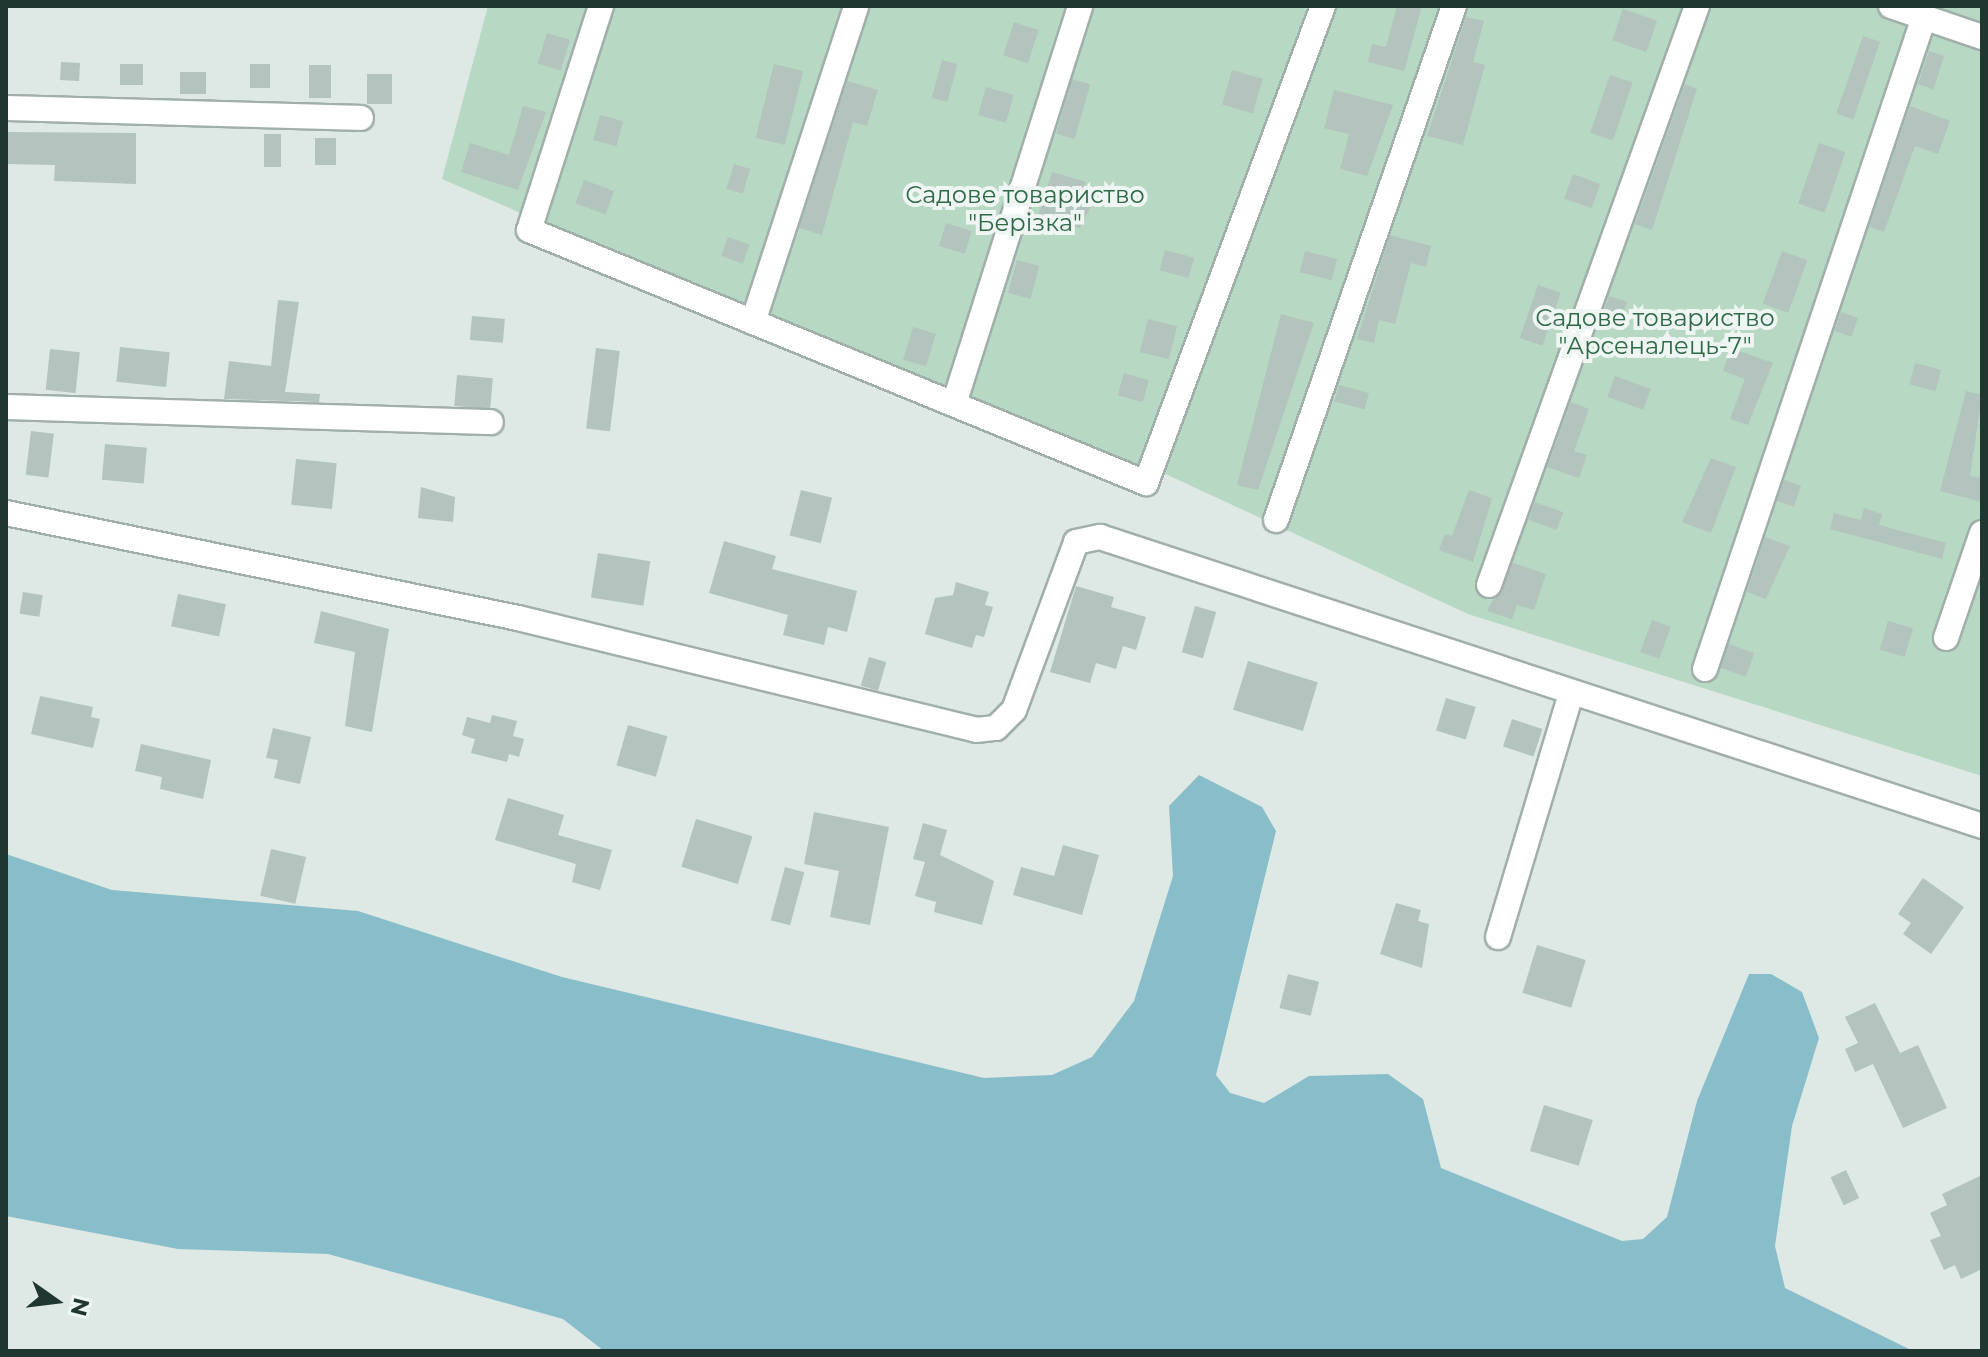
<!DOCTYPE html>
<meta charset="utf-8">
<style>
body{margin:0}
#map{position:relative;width:1988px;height:1357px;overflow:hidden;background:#dee8e4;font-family:Montserrat,sans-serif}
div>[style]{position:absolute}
.green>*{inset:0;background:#b7d8c2}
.water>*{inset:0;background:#88bdca}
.building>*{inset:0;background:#b3c3bd;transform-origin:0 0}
.roads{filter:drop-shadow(2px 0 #a1afab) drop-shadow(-2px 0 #a1afab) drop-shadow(0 2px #a1afab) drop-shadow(0 -2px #a1afab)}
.minor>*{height:24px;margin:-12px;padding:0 12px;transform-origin:12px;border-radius:12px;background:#fff}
span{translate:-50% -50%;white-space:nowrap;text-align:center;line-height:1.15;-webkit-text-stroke:8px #eef5f2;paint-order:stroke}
.park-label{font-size:24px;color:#2e6a48}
.frame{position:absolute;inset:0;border:8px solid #203631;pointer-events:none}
.north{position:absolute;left:16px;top:1261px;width:80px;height:80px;-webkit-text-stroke:6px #eef5f2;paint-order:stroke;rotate:104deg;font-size:22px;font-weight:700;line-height:32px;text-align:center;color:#203631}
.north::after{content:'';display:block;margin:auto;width:28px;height:36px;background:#203631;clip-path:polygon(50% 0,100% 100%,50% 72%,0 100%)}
</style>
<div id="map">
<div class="green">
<div style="clip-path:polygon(488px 6px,1307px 6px,1146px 483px,442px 179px)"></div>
<div style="clip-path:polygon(1327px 6px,1982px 6px,1982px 776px,1468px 614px,1159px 471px)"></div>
</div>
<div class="water">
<div style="clip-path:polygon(1199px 775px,1262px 807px,1276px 831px,1216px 1075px,1230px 1093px,1264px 1103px,1309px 1076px,1388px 1074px,1423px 1099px,1441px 1168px,1622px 1241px,1643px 1239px,1667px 1217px,1697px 1101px,1749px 974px,1771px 974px,1802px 992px,1819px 1038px,1792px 1126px,1775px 1246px,1785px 1288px,1913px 1351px,604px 1351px,563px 1319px,328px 1254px,178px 1249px,6px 1216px,6px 854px,112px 890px,358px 911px,562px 977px,984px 1078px,1052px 1075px,1092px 1057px,1134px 1001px,1173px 876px,1169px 806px)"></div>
</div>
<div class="building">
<div style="clip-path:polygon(1397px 6px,1422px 6px,1404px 71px,1368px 62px,1372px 44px,1386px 47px)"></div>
<div style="left:1623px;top:9px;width:36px;height:33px;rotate:19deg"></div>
<div style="clip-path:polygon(1466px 17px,1484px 21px,1473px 62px,1485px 65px,1463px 145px,1427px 136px)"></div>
<div style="left:1014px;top:22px;width:26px;height:35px;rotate:18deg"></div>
<div style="left:547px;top:33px;width:24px;height:32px;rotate:17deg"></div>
<div style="left:1863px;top:36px;width:18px;height:82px;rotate:19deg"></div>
<div style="left:1929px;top:51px;width:16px;height:35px;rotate:18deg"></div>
<div style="left:942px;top:60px;width:16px;height:39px;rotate:15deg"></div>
<div style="left:61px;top:62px;width:19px;height:18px;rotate:3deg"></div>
<div style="left:120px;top:64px;width:23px;height:21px"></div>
<div style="left:250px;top:64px;width:20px;height:24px"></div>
<div style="left:774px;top:64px;width:30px;height:76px;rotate:14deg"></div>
<div style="left:309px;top:65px;width:22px;height:33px"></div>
<div style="left:1232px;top:70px;width:32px;height:36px;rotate:16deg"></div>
<div style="left:180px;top:72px;width:26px;height:22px"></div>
<div style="left:367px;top:74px;width:25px;height:30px"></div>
<div style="left:1610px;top:75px;width:24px;height:61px;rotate:19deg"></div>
<div style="left:1072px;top:79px;width:19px;height:57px;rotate:16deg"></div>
<div style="clip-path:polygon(847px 81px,878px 90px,867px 126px,853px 122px,822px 235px,799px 228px)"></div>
<div style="clip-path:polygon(1685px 84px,1697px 89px,1652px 230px,1635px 224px)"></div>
<div style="left:986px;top:87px;width:29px;height:29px;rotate:16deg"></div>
<div style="clip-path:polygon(1334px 90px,1393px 105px,1367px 176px,1340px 169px,1349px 134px,1324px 128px)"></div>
<div style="clip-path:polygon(523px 106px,546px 112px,518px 190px,461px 172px,470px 143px,509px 155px)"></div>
<div style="clip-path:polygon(1910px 106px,1950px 121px,1938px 154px,1915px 146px,1884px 232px,1869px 227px)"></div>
<div style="left:600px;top:115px;width:24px;height:26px;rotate:15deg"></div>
<div style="clip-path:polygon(8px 132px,136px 133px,136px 184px,54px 181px,55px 165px,7px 164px)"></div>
<div style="left:264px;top:134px;width:17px;height:33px"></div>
<div style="left:315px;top:138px;width:21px;height:27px"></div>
<div style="left:1819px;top:143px;width:28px;height:64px;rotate:19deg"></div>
<div style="left:734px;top:164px;width:17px;height:26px;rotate:17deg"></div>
<div style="clip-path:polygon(1052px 172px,1086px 182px,1083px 190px,1098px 194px,1080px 228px,1037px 219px)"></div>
<div style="left:1573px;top:174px;width:29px;height:26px;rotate:20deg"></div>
<div style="left:584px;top:180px;width:32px;height:25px;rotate:20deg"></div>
<div style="left:946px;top:223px;width:27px;height:24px;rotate:17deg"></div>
<div style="clip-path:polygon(1390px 235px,1431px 246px,1426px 267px,1411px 263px,1395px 324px,1379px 320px,1374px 343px,1357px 339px)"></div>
<div style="left:728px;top:237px;width:23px;height:20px;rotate:20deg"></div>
<div style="left:1165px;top:250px;width:30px;height:21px;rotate:15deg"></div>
<div style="left:1305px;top:251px;width:33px;height:22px;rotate:14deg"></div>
<div style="left:1782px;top:251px;width:27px;height:56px;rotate:20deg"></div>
<div style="left:1017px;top:260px;width:23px;height:34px;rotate:15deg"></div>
<div style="left:1538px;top:285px;width:24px;height:56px;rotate:19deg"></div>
<div style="left:1609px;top:296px;width:19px;height:18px;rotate:18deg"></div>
<div style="clip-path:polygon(278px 300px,299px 302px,285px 392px,320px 394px,319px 402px,224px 399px,229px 361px,271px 366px)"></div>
<div style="left:1841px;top:312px;width:18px;height:20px;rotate:19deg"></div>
<div style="clip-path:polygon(1281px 314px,1314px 323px,1258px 490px,1237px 485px)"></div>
<div style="left:472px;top:316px;width:33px;height:24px;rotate:5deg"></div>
<div style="left:1148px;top:319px;width:30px;height:34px;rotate:14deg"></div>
<div style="left:913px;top:327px;width:24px;height:34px;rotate:17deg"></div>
<div style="left:120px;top:347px;width:50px;height:35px;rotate:6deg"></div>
<div style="left:596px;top:348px;width:24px;height:81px;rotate:7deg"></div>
<div style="clip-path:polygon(1731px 348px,1773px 363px,1748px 425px,1730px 419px,1745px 379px,1723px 371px)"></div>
<div style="left:50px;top:349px;width:30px;height:41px;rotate:6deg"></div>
<div style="left:1915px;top:363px;width:27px;height:22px;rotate:15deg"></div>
<div style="left:1124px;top:373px;width:26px;height:23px;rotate:16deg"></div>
<div style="left:457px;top:375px;width:36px;height:31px;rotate:5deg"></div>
<div style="left:1615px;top:376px;width:38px;height:22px;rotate:20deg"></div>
<div style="left:1339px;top:385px;width:31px;height:17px;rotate:15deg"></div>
<div style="clip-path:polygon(1966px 391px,1982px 395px,1970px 476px,1982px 478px,1982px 502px,1940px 491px)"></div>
<div style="clip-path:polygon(1571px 402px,1589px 409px,1574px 451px,1587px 455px,1579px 478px,1547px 467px)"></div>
<div style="left:31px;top:431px;width:23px;height:44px;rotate:7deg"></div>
<div style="left:105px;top:444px;width:42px;height:36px;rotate:5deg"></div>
<div style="clip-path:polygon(1711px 458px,1736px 467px,1711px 533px,1682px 522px)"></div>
<div style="left:296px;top:459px;width:41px;height:46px;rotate:6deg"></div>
<div style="left:1784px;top:480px;width:18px;height:22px;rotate:19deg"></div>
<div style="clip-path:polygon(421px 487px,455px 497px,453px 522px,418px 518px)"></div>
<div style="left:801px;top:490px;width:32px;height:47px;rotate:14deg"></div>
<div style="clip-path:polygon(1469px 490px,1492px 498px,1473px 562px,1439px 550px,1445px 534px,1452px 536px)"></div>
<div style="left:1535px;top:502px;width:30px;height:19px;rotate:20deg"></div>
<div style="clip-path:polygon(1864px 508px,1882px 514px,1879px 525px,1946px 543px,1942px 559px,1830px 529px,1834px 513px,1861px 520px)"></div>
<div style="clip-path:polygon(1765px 537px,1790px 546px,1766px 599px,1747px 592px)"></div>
<div style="clip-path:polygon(724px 541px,776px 556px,772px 569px,857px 591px,847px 632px,828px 627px,824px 645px,783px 635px,788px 615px,709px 593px)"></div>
<div style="left:598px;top:553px;width:53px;height:45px;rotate:9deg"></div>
<div style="clip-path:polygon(1513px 563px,1546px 574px,1534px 610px,1517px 605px,1512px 619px,1487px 611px)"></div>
<div style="clip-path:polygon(956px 582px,989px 592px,985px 605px,993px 607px,984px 637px,976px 635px,972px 648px,925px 634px,935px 598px,953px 595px)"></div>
<div style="clip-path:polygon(1076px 586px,1114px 597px,1111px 607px,1146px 617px,1136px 650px,1123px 646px,1116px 669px,1096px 663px,1090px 683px,1050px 672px)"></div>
<div style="left:23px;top:592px;width:20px;height:22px;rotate:9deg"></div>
<div style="left:178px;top:594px;width:49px;height:33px;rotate:12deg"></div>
<div style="left:1195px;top:606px;width:22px;height:48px;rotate:16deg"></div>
<div style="clip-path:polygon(321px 611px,389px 629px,372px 732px,345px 726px,355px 652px,314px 643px)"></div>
<div style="left:1652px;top:620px;width:20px;height:34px;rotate:20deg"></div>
<div style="left:1888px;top:621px;width:26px;height:30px;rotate:16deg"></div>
<div style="left:1729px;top:644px;width:27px;height:25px;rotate:20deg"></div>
<div style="left:869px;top:657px;width:18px;height:30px;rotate:16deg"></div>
<div style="left:1248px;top:661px;width:73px;height:51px;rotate:17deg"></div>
<div style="clip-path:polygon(40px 696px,93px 707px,91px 717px,100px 719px,93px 748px,31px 734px)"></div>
<div style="left:1446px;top:698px;width:31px;height:34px;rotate:17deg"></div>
<div style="clip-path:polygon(492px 715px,517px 721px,513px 736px,524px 739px,519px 757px,509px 754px,507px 762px,471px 753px,475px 739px,462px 735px,467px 717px,490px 723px)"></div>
<div style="left:1512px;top:719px;width:32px;height:29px;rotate:18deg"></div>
<div style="left:628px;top:725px;width:41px;height:42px;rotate:16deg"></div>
<div style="clip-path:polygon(273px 728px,311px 737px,300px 784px,274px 778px,278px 760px,266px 758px)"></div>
<div style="clip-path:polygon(141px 744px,211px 760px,203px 799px,160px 789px,162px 777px,135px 771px)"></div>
<div style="clip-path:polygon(508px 798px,564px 815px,558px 835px,612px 850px,600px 890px,572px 882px,576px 864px,495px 840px)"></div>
<div style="clip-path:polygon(814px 812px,889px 827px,870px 925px,830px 917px,839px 871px,804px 864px)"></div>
<div style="left:696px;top:819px;width:59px;height:50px;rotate:17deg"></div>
<div style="clip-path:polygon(923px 823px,947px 830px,940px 855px,994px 881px,982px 925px,934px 912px,936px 902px,915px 896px,925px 862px,913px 859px)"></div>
<div style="clip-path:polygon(1063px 845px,1099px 855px,1082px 915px,1013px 895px,1021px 867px,1054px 876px)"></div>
<div style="left:271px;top:849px;width:36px;height:48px;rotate:13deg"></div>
<div style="left:785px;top:867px;width:20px;height:55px;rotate:15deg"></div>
<div style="clip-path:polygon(1923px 878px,1964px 907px,1931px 954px,1903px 934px,1911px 923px,1898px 914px)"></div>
<div style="clip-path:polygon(1396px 903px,1421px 910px,1418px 921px,1429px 924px,1422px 968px,1380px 954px)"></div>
<div style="left:1537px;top:945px;width:51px;height:50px;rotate:17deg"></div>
<div style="left:1288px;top:974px;width:32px;height:35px;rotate:14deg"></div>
<div style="clip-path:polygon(1875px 1003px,1900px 1053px,1918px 1045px,1947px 1108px,1903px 1128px,1873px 1064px,1855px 1072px,1845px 1049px,1858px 1043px,1845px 1017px)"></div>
<div style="left:1544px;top:1105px;width:51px;height:48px;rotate:17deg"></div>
<div style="left:1846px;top:1170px;width:31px;height:17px;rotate:65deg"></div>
<div style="clip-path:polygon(1982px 1175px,1982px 1269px,1961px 1279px,1955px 1265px,1944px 1270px,1930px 1240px,1941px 1236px,1930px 1213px,1947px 1205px,1942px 1194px)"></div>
</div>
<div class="roads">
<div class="minor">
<div style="left:601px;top:6px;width:235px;rotate:107.8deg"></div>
<div style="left:529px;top:230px;width:667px;rotate:22.3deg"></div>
<div style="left:1146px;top:483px;width:509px;rotate:-69.64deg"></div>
<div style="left:1891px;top:6px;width:96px;rotate:18.8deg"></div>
<div style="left:6px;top:108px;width:355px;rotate:1.6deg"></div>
<div style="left:753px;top:322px;width:332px;rotate:-71.9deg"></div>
<div style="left:954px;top:404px;width:417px;rotate:-72.4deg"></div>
<div style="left:6px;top:407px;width:485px;rotate:1.8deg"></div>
<div style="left:6px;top:513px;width:523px;rotate:11.59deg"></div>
<div style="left:518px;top:618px;width:471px;rotate:13.7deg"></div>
<div style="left:976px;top:730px;width:20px;rotate:-6deg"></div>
<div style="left:996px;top:728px;width:25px;rotate:-45deg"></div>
<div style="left:1014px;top:710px;width:179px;rotate:-69.7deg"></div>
<div style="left:1076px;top:542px;width:25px;rotate:-12deg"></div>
<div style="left:1100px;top:537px;width:928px;rotate:18.14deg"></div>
<div style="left:1276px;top:520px;width:544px;rotate:-70.9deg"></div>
<div style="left:1489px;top:585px;width:615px;rotate:-70.24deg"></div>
<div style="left:1946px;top:638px;width:111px;rotate:-71.1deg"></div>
<div style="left:1705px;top:669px;width:688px;rotate:-71.43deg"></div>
<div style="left:1498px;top:937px;width:255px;rotate:-73.3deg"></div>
</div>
</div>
<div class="park-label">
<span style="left:1025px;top:209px">Садове товариство<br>"Берізка"</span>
<span style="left:1655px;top:332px">Садове товариство<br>"Арсеналець-7"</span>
</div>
<div class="frame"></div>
<div class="north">N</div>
</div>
